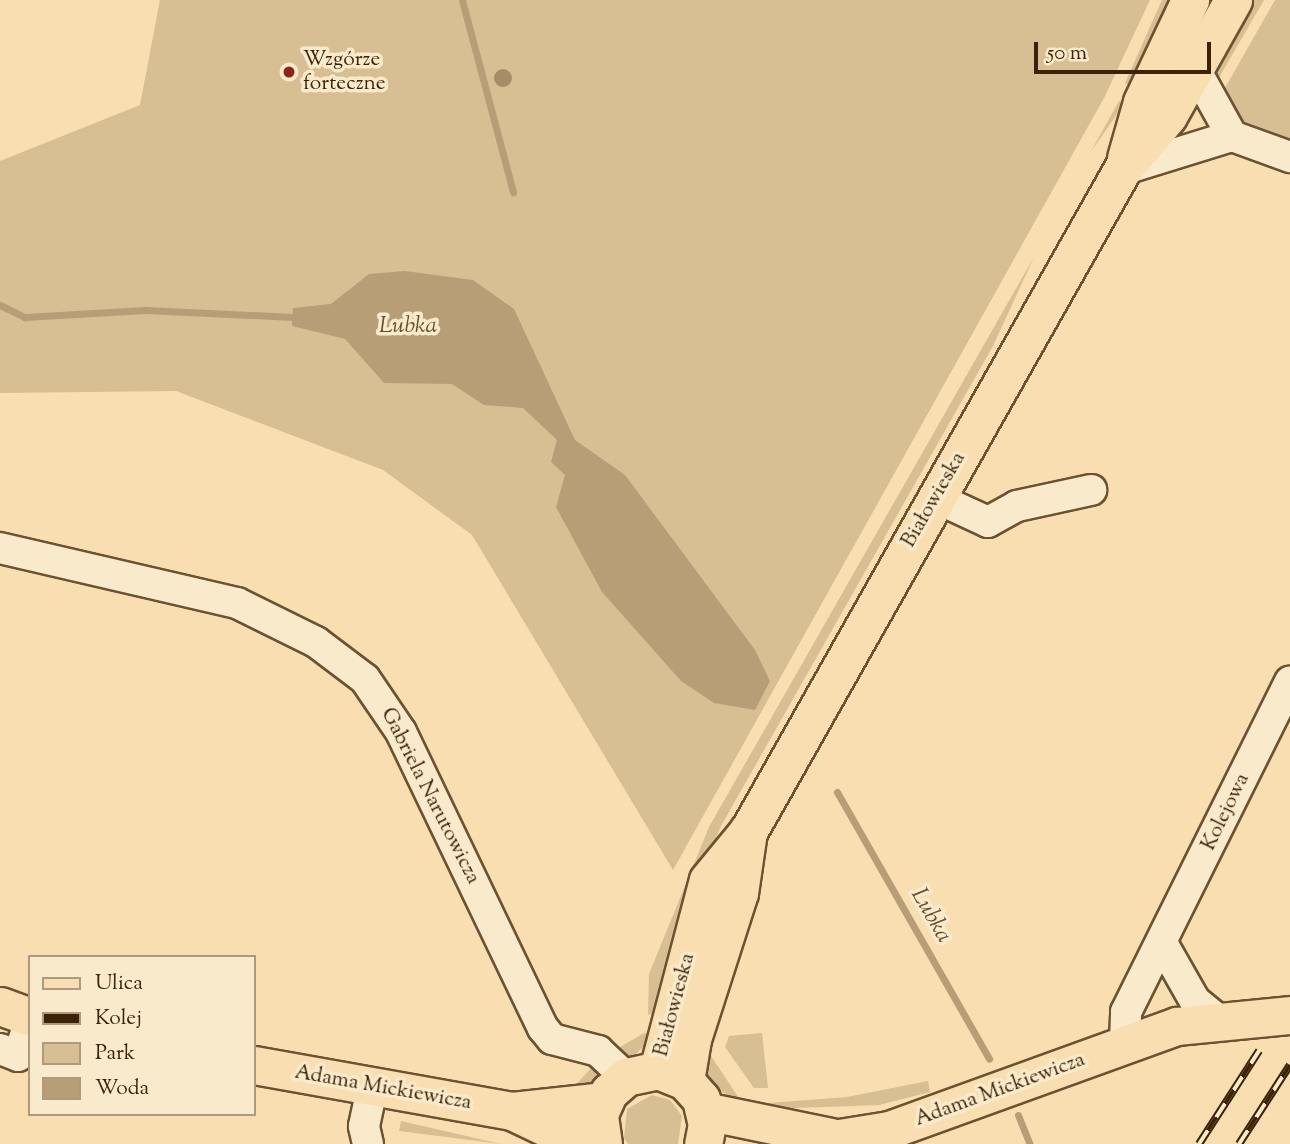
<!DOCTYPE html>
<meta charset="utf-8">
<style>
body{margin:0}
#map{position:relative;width:1290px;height:1144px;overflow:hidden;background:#f8deb0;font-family:"Sorts Mill Goudy",serif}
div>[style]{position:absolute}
.green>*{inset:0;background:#d8be93}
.water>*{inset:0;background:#b89e77}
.stream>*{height:7px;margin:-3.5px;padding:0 3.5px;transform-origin:3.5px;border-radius:3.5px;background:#b89e77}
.roads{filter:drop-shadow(2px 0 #6b5231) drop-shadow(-2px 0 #6b5231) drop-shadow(0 2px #6b5231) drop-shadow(0 -2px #6b5231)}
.minor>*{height:30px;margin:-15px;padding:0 15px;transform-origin:15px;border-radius:15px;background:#faeacc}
.major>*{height:37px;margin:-18.5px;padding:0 18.5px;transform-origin:18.5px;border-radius:18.5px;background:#f8deb0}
.rail>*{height:8px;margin-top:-4px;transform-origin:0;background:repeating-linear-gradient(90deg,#faeacc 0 16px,#3c2307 0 32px);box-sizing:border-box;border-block:2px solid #3c2307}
.trees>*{width:18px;height:18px;margin:-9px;border-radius:50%;background:#a68d66}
.dots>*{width:19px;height:19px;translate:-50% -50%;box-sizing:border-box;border:4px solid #faeacc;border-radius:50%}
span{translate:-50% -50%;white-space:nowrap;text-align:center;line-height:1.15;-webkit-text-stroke:7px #faeacc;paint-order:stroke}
.poi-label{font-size:21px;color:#3c2307}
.left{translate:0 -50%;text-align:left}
.street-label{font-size:21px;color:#3c2307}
.water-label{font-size:23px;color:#674e2e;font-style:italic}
.legend{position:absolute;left:28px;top:955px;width:228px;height:161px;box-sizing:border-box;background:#faeacc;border:2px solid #ae9a7d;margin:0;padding:9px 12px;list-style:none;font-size:21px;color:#3c2307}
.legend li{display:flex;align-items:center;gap:14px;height:35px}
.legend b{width:35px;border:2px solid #ae9a7d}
.scale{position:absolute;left:1034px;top:42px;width:177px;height:32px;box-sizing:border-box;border:4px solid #3c2307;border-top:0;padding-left:9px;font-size:21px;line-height:24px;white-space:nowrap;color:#3c2307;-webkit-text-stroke:5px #faeacc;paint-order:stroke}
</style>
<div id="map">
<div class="green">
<div style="clip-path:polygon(160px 0,1150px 0,1104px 98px,673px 870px,472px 535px,383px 470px,176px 391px,0 393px,0 161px,140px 105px)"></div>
<div style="clip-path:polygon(1162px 0,1174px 0,1132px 86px,1125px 83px)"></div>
<div style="clip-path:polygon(1250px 0,1264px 0,1217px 81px,1214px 68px)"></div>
<div style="clip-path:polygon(1275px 0,1290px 0,1290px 149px,1251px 130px,1221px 95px)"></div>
<div style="clip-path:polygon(1119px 101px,1124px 104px,1090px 153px)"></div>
<div style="clip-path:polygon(1034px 257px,993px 346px,721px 826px,697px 882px,662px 1011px,648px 1015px,649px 974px,709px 827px)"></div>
<div style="clip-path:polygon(644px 1033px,654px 1036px,635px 1055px,624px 1058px,615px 1050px)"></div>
<div style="clip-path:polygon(762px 1033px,768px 1088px,754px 1088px,725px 1047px,729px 1036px)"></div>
<div style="clip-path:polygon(701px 1049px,709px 1053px,743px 1104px,710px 1085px)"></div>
<div style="clip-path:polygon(595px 1064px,604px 1072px,590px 1086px,569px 1092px)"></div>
<div style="clip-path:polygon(928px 1081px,930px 1092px,879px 1105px,769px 1109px,768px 1103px,847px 1097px)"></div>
<div style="clip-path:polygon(652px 1095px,670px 1100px,682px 1116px,678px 1144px,628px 1144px,624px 1138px,627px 1109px)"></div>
<div style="clip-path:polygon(401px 1121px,501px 1144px,399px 1131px)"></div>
</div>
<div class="water">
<div style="clip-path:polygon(405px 271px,473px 280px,514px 309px,575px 440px,625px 475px,755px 650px,770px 681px,755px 710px,714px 703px,681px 681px,602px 592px,556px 507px,565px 475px,551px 462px,557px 440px,523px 408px,484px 405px,452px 384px,384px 383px,345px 339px,292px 326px,293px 308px,331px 304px,369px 274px)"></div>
</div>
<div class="stream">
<div style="left:462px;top:0;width:199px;rotate:75.1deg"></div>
<div style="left:0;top:305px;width:28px;rotate:26deg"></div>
<div style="left:25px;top:317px;width:120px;rotate:-3.3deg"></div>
<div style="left:145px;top:310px;width:148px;rotate:2.7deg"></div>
<div style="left:837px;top:792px;width:307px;rotate:60.3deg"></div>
<div style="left:1018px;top:1115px;width:31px;rotate:68deg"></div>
</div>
<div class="roads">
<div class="minor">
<div style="left:1186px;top:53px;width:95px;rotate:61deg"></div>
<div style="left:1122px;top:170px;width:115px;rotate:-17.2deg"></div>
<div style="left:1232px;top:136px;width:62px;rotate:19.9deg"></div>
<div style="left:936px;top:498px;width:57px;rotate:24.8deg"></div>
<div style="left:988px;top:522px;width:33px;rotate:-29deg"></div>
<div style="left:1017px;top:506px;width:76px;rotate:-12.2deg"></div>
<div style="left:0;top:548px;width:243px;rotate:13.1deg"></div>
<div style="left:237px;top:603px;width:88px;rotate:26.3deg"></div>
<div style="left:316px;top:642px;width:61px;rotate:37.1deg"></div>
<div style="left:365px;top:679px;width:64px;rotate:55.8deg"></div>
<div style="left:401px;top:732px;width:328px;rotate:64.4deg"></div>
<div style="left:543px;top:1028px;width:14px;rotate:51deg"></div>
<div style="left:552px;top:1039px;width:48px;rotate:14.6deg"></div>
<div style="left:598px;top:1051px;width:38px;rotate:43deg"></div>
<div style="left:1162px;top:943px;width:67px;rotate:60.4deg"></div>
<div style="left:1195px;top:1001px;width:28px;rotate:39deg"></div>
<div style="left:1125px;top:1043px;width:31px;rotate:-88deg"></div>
<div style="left:1126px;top:1012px;width:369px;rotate:-63.6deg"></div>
<div style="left:0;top:1049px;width:19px;rotate:21deg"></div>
<div style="left:18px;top:1056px;width:36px;rotate:-71deg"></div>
<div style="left:368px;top:1144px;width:18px;rotate:-103deg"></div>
<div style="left:364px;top:1126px;width:43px;rotate:-77.9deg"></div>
</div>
<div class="major">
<div style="left:1126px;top:158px;width:58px;rotate:-74.1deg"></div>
<div style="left:1142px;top:102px;width:113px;rotate:-64.8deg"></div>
<div style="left:0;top:1006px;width:32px;rotate:20deg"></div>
<div style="left:254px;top:1065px;width:262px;rotate:10.1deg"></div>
<div style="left:512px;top:1111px;width:47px;rotate:25.5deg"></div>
<div style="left:554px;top:1131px;width:48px;rotate:12deg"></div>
<div style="left:658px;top:1070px;width:196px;rotate:-75.3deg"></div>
<div style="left:708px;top:880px;width:65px;rotate:-50.6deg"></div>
<div style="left:749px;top:830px;width:758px;rotate:-60.53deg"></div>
<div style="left:1122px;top:170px;width:71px;rotate:-49.6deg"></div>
<div style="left:1168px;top:116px;width:133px;rotate:-60.7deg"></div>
<div style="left:685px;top:1081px;width:43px;rotate:-80.5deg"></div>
<div style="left:692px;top:1039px;width:153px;rotate:-72.2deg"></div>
<div style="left:739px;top:893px;width:63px;rotate:-81.7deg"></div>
<div style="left:512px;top:1111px;width:93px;rotate:-6.2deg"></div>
<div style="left:705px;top:1111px;width:128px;rotate:11.7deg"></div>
<div style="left:603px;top:1144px;width:30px;rotate:-98deg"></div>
<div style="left:599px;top:1114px;width:24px;rotate:-66deg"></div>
<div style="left:609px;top:1092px;width:23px;rotate:-41deg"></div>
<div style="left:626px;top:1077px;width:33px;rotate:-12deg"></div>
<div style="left:658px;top:1070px;width:29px;rotate:22deg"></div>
<div style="left:685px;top:1081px;width:24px;rotate:48deg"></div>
<div style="left:701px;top:1099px;width:26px;rotate:77deg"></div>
<div style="left:707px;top:1124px;width:20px;rotate:101deg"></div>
<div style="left:802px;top:1144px;width:88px;rotate:-9.1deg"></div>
<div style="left:889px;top:1130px;width:306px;rotate:-19.9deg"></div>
<div style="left:1177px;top:1026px;width:114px;rotate:-5.6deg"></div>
</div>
</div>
<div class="rail">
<div style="left:1199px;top:1144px;width:111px;rotate:-57.2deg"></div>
<div style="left:1239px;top:1144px;width:94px;rotate:-57.2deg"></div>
</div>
<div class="trees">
<div style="left:503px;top:78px"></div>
</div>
<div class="dots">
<div style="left:289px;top:72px;background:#8f2418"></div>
</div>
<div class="poi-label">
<span class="left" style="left:303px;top:72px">Wzgórze<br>forteczne</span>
</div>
<div class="street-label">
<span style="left:934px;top:500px;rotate:-60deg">Białowieska</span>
<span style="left:430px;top:796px;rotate:63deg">Gabriela Narutowicza</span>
<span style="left:1226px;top:812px;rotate:-64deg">Kolejowa</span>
<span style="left:675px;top:1005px;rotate:-75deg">Białowieska</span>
<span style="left:383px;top:1088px;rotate:10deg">Adama Mickiewicza</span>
<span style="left:1000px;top:1090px;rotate:-20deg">Adama Mickiewicza</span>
</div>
<div class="water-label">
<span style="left:408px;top:327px">Lubka</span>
<span style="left:930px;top:916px;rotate:60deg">Lubka</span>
</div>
<ul class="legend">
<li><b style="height:9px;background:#f8deb0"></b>Ulica</li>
<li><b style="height:9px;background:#3c2307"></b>Kolej</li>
<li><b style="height:19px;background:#d8be93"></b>Park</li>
<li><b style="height:19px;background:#b89e77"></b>Woda</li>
</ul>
<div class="scale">50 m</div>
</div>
